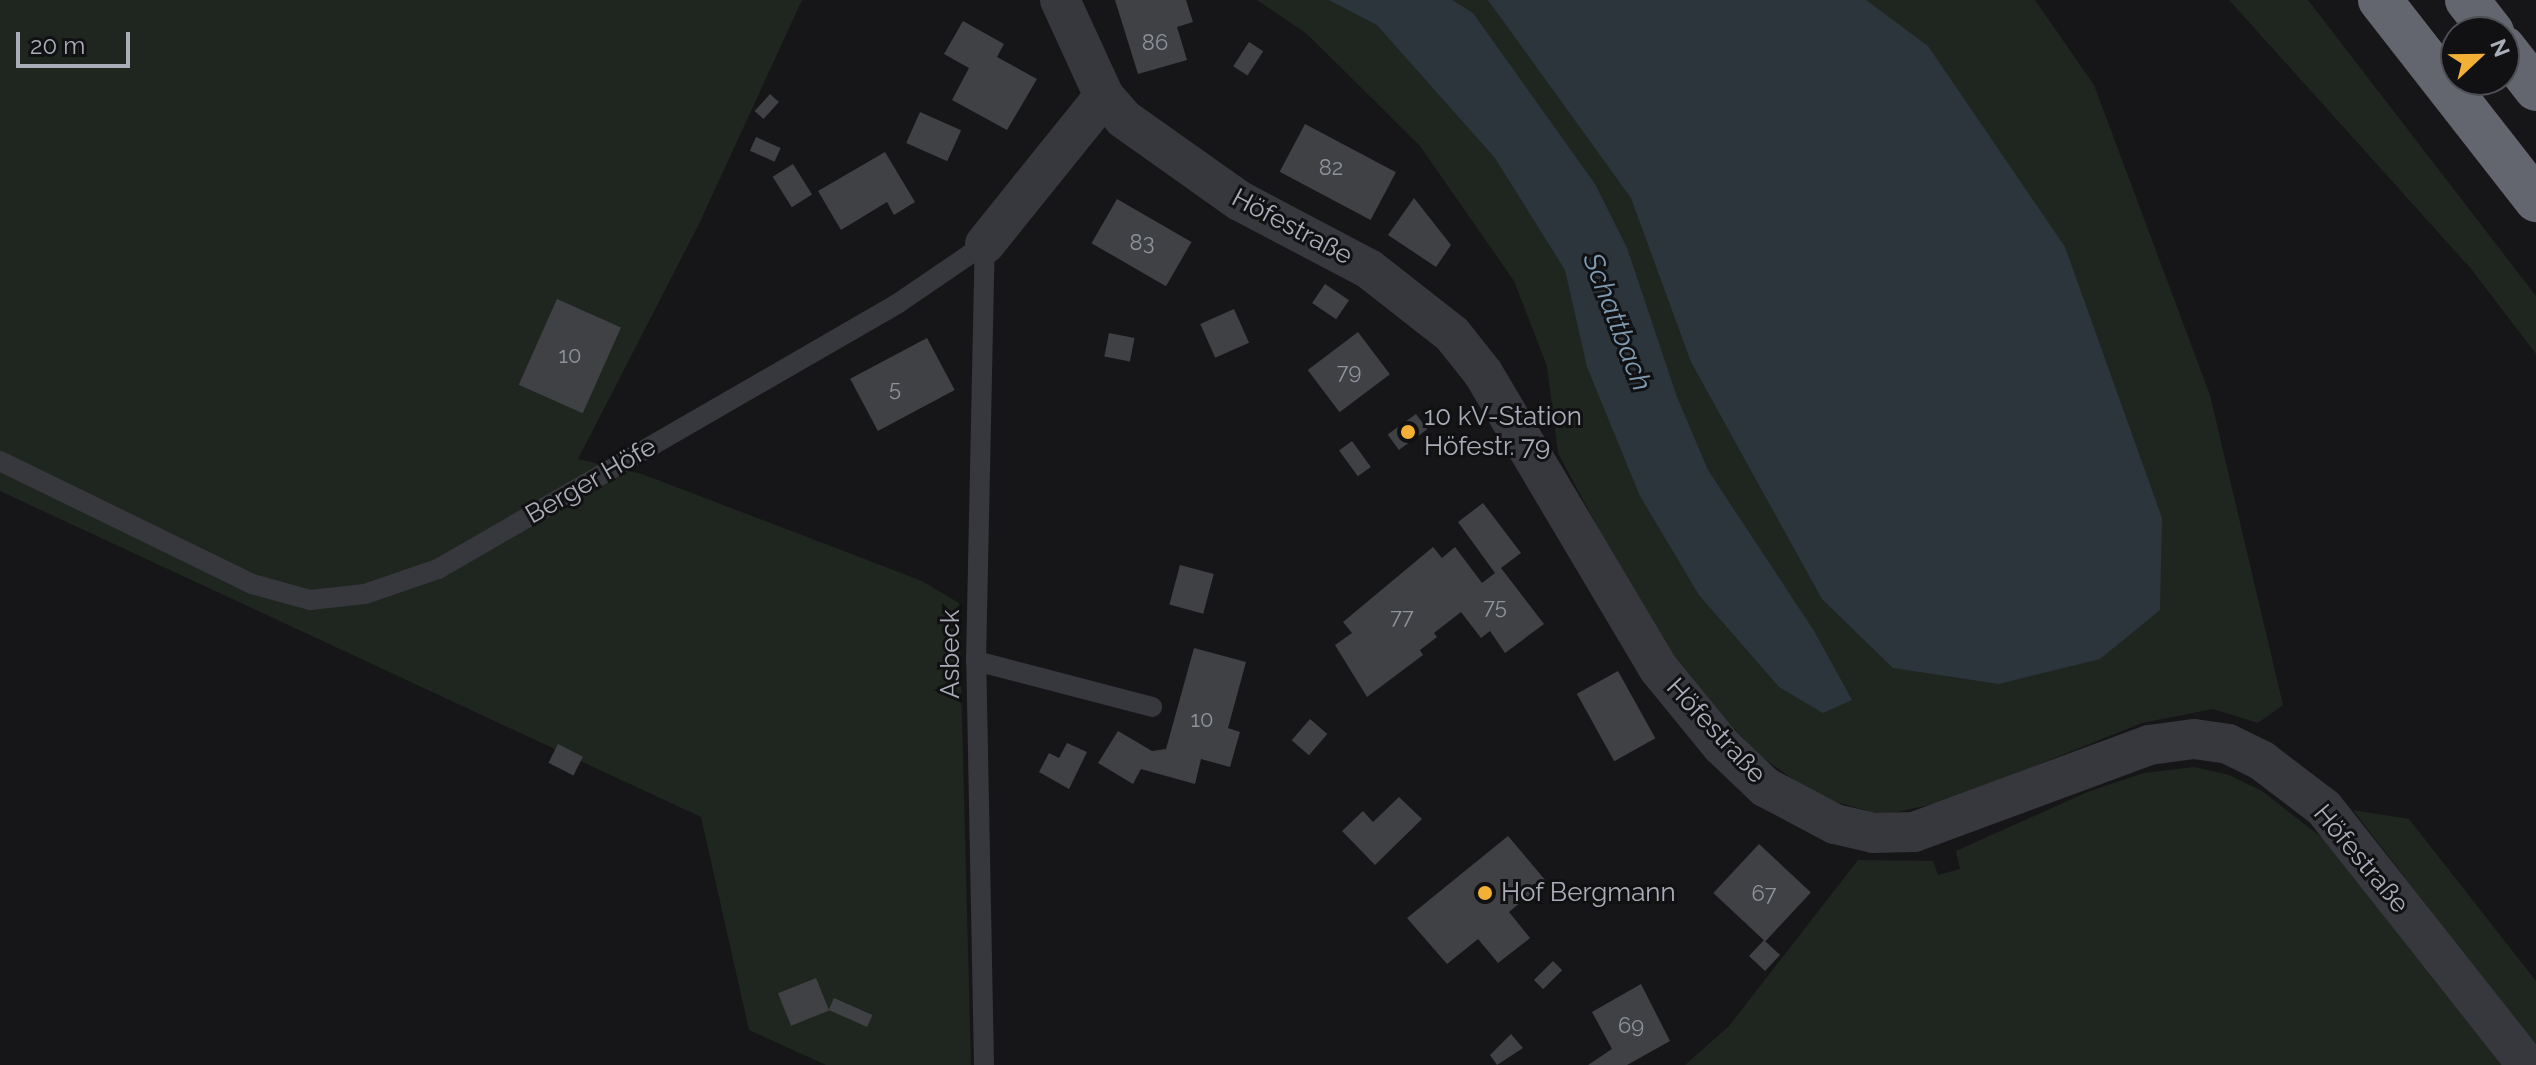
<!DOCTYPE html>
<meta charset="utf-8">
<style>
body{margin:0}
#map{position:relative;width:2536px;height:1065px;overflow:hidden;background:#161618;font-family:Raleway,sans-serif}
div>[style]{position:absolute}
.green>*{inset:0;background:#1e261f}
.water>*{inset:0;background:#2c353c}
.building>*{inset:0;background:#404145;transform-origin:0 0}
.lane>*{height:20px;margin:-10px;padding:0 10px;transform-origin:10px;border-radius:10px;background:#37383d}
.street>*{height:40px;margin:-20px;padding:0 20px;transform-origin:20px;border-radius:20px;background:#37383d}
.highway>*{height:44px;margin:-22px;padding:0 22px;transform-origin:22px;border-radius:22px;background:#63666e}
.dots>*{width:22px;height:22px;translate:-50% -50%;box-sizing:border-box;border:4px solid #111113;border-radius:50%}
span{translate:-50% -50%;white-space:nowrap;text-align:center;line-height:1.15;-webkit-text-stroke:6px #111113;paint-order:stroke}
.number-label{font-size:22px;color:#8e929b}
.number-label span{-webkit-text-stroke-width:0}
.street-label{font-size:26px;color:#a8adb8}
.poi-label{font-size:26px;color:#a8adb8}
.left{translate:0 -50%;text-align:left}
.water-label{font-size:28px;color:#7f9bb3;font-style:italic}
.north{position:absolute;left:2440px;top:16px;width:80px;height:80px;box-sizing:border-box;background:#111113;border:2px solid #4d4f55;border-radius:50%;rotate:68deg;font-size:22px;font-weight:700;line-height:32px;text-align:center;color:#a8adb8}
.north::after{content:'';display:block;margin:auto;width:28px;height:36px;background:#f2b134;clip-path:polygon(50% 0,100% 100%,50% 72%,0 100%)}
.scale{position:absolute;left:16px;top:32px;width:114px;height:36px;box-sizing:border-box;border:4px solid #a8adb8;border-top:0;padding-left:10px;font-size:24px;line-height:28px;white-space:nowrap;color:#a8adb8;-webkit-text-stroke:6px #111113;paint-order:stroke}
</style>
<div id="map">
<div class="green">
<div style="clip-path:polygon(0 0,802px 0,699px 224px,578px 459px,642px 474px,922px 581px,959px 603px,971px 1065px,826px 1065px,749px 1030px,701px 817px,0 491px)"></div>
<div style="clip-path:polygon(1257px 0,2035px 0,2094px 85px,2210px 395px,2283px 705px,2258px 723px,2213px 709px,2142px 723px,1947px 801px,1883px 815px,1818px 797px,1759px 755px,1701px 694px,1653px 631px,1558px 453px,1547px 366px,1514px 281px,1420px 146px,1307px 34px)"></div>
<div style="clip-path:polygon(2229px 0,2308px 0,2536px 296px,2536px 354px,2472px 270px)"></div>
<div style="clip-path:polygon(2194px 767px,2229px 775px,2262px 791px,2329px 843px,2506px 1065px,1685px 1065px,1729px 1026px,1858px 860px,1933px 861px,1938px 875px,1960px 869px,1956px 851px,2090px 791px,2144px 773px)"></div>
<div style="clip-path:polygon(2353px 810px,2409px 819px,2536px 981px,2536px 1048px)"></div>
</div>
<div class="water">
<div style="clip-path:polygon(1329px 0,1452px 0,1473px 13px,1595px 184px,1627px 248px,1677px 397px,1708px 470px,1814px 631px,1852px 700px,1823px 713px,1779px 687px,1699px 595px,1640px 496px,1587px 367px,1565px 270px,1495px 158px,1377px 25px)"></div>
<div style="clip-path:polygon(1488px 0,1866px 0,1928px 46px,2065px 247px,2162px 518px,2160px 610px,2100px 659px,1999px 684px,1893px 668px,1822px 599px,1691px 362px,1631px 198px)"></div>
</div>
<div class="building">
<div style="clip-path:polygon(1115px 0,1186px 0,1193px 22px,1177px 27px,1187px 60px,1138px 74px)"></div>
<div style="clip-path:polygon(963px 21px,1004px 44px,997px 57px,1037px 79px,1007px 130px,952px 100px,969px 68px,944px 54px)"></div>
<div style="left:1249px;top:42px;width:17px;height:29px;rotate:33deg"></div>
<div style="left:770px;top:94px;width:12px;height:23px;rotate:42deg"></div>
<div style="left:920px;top:112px;width:45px;height:34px;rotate:24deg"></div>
<div style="left:1305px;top:124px;width:103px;height:54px;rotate:28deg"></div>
<div style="left:756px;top:137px;width:27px;height:15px;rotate:24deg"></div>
<div style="clip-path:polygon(885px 152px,915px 202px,894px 215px,887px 202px,841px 230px,818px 191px)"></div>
<div style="left:793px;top:164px;width:36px;height:24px;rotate:58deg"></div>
<div style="clip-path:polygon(1414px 198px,1451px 245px,1436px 267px,1388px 235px)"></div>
<div style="left:1117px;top:199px;width:86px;height:51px;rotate:30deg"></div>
<div style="left:1325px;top:284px;width:29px;height:23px;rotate:34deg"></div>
<div style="left:557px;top:299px;width:70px;height:94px;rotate:24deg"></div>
<div style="left:1234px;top:309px;width:37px;height:37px;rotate:66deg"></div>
<div style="left:1358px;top:332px;width:53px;height:63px;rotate:53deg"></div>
<div style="left:1109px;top:333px;width:26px;height:24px;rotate:11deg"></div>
<div style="left:927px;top:338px;width:59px;height:87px;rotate:62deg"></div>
<div style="left:1416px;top:414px;width:19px;height:35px;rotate:54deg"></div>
<div style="left:1352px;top:441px;width:32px;height:16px;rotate:54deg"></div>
<div style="clip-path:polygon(1483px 503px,1521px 553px,1501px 568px,1544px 624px,1505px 653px,1490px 631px,1481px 638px,1461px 612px,1434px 633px,1437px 637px,1420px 650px,1423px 655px,1367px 697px,1335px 645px,1352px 633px,1343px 622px,1433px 547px,1442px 558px,1455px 547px,1482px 583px,1495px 573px,1458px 522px)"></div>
<div style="left:1180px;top:565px;width:35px;height:41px;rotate:15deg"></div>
<div style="clip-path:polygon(1194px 648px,1246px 662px,1228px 728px,1240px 732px,1230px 767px,1201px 759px,1195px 784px,1141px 769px,1133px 784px,1098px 763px,1118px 731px,1152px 751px,1166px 749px)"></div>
<div style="left:1618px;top:671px;width:77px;height:47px;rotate:61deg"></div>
<div style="left:1310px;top:719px;width:23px;height:28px;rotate:41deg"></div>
<div style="clip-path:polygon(1067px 743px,1087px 752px,1069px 789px,1039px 772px,1049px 753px,1059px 758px)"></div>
<div style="left:558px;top:744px;width:28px;height:21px;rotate:27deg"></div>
<div style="clip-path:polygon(1399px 797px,1422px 819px,1375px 865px,1342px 831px,1363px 811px,1373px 822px)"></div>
<div style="clip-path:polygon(1508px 836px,1546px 881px,1509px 912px,1530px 938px,1498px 963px,1478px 939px,1447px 964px,1407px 918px)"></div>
<div style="left:1759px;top:844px;width:71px;height:67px;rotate:43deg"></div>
<div style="left:1764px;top:940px;width:22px;height:22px;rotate:43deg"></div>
<div style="left:1553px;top:961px;width:13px;height:27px;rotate:45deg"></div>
<div style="left:816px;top:978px;width:35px;height:41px;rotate:68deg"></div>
<div style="clip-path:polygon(1641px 984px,1670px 1041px,1627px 1065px,1588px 1065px,1612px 1049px,1592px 1012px)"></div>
<div style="left:834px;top:998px;width:42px;height:13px;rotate:24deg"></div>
<div style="clip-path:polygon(1511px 1034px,1523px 1048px,1497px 1065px,1490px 1055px)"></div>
</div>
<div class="lane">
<div style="left:0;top:461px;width:280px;rotate:26deg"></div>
<div style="left:252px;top:584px;width:60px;rotate:15.4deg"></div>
<div style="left:310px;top:600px;width:55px;rotate:-6.2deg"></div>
<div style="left:365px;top:594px;width:77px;rotate:-18.9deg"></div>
<div style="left:438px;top:569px;width:530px;rotate:-30deg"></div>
<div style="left:897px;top:304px;width:107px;rotate:-34.3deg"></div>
<div style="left:976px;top:661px;width:182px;rotate:14.6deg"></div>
<div style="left:984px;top:1065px;width:404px;rotate:-91.1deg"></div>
<div style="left:976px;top:661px;width:417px;rotate:-88.8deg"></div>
</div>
<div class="street">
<div style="left:1060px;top:0;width:106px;rotate:65.4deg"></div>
<div style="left:1104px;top:96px;width:30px;rotate:49deg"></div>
<div style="left:1124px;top:119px;width:142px;rotate:35.3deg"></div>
<div style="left:1240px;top:201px;width:146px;rotate:27.8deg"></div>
<div style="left:1369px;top:269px;width:105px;rotate:38.1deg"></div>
<div style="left:1452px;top:334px;width:50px;rotate:51.5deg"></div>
<div style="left:1483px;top:373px;width:344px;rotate:59.3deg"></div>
<div style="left:1659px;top:669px;width:98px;rotate:50.8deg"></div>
<div style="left:1721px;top:745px;width:61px;rotate:43.7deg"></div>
<div style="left:1765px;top:787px;width:79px;rotate:27.9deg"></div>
<div style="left:1835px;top:824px;width:39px;rotate:13deg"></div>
<div style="left:1873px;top:833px;width:41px;rotate:-1.4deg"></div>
<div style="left:1914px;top:832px;width:251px;rotate:-20.3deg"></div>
<div style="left:2149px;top:745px;width:45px;rotate:-7.6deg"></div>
<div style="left:2194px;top:739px;width:34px;rotate:8deg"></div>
<div style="left:2228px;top:744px;width:37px;rotate:26deg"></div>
<div style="left:2261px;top:760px;width:79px;rotate:37.3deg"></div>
<div style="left:2324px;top:808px;width:328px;rotate:51.7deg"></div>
<div style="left:985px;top:244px;width:190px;rotate:-51.2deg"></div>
</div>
<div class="highway">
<div style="left:2380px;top:0;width:254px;rotate:52deg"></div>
<div style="left:2467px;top:0;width:41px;rotate:52deg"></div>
<div style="left:2504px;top:48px;width:52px;rotate:52deg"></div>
</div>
<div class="dots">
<div style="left:1408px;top:432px;background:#f2b134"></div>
<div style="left:1485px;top:893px;background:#f2b134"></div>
</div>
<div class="number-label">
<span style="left:1155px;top:43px">86</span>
<span style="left:1331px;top:168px">82</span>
<span style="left:1142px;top:243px">83</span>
<span style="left:570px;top:356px">10</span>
<span style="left:1349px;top:372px">79</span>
<span style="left:895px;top:389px">5</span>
<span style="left:1495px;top:607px">75</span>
<span style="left:1402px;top:617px">77</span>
<span style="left:1202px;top:720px">10</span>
<span style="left:1764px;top:894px">67</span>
<span style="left:1631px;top:1026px">69</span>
</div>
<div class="street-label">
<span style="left:1292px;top:227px;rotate:28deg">Höfestraße</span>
<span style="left:591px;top:481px;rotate:-30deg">Berger Höfe</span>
<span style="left:951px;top:654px;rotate:-90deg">Asbeck</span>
<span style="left:1716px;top:731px;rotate:47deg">Höfestraße</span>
<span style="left:2361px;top:859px;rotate:50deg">Höfestraße</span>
</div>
<div class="poi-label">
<span class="left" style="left:1424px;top:432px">10 kV-Station<br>Höfestr. 79</span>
<span class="left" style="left:1501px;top:893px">Hof Bergmann</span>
</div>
<div class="water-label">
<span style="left:1617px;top:322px;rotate:69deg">Schattbach</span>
</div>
<div class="north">N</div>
<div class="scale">20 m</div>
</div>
